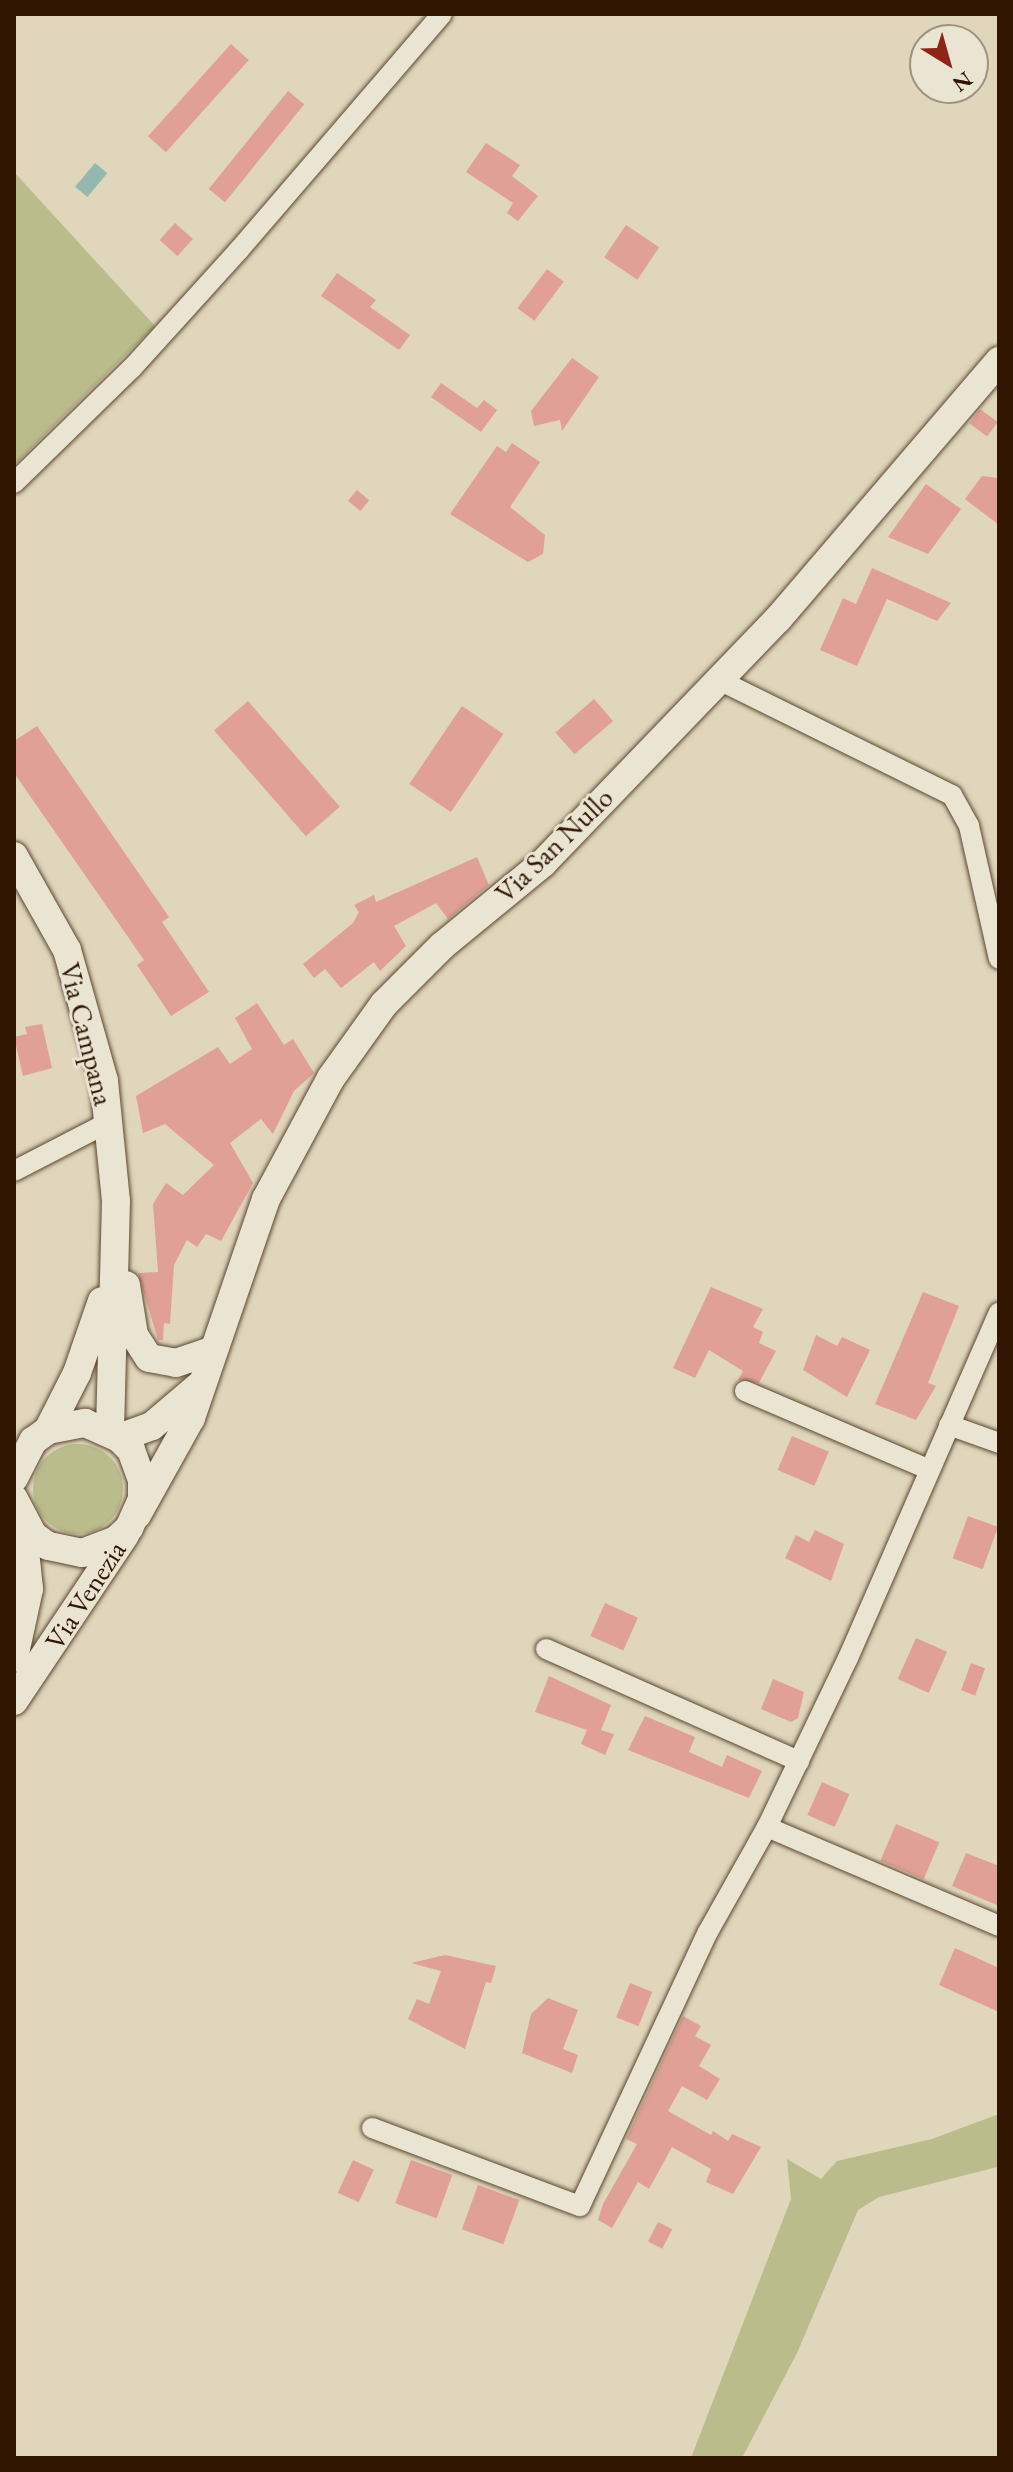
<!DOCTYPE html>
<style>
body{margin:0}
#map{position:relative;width:1013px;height:2472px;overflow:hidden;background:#dfd6bb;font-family:"EB Garamond",serif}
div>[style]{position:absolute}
.green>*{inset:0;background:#babc8b}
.round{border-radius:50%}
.water>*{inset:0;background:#93b9ae;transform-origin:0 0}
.building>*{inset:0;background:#e1a095;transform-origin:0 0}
.roads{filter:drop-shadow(0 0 2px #5c462f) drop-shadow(0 0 2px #5c462f)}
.street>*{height:20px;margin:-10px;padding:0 10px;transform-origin:10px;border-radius:10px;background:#eae4d3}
.secondary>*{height:28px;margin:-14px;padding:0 14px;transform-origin:14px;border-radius:14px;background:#eae4d3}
span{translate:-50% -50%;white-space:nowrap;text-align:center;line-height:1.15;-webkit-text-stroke:6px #eae4d3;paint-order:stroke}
.street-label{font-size:28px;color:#301600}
.frame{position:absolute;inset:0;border:16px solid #301600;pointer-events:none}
.north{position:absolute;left:909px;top:24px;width:80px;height:80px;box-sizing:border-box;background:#eae4d3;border:2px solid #a0927f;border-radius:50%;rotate:143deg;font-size:22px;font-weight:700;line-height:32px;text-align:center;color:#301600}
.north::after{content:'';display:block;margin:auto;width:28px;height:36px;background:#8f2418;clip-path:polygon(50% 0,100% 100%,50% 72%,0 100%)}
</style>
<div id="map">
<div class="green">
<div style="clip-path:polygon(14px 172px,155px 326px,14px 465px)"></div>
<div class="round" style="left:33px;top:1444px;width:90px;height:90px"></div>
<div style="clip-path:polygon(999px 2114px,997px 2167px,879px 2197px,858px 2210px,797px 2353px,742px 2458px,691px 2458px,791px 2199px,787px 2159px,821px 2179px,837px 2161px,932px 2139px)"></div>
</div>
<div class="water">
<div style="left:95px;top:163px;width:16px;height:31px;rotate:40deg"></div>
</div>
<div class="building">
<div style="left:231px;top:44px;width:24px;height:124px;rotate:42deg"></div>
<div style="left:288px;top:91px;width:21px;height:126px;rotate:39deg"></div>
<div style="clip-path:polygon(486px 143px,520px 165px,512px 176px,538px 196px,518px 221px,507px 213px,513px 203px,466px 172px)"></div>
<div style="left:175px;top:223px;width:24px;height:23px;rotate:42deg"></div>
<div style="left:626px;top:225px;width:40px;height:39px;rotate:34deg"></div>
<div style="left:547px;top:269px;width:21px;height:49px;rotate:37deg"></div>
<div style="clip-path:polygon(337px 273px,376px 300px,370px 307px,410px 335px,399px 350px,321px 296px)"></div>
<div style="clip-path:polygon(572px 358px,599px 377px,562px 431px,560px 420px,534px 426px,531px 411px)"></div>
<div style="clip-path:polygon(441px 383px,477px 408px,484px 400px,497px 410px,481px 432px,431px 397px)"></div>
<div style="left:980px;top:409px;width:22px;height:18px;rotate:36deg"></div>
<div style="clip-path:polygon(512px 443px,540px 462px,510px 507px,545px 535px,543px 554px,528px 562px,450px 514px,497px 446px,506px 452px)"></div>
<div style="clip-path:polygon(982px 476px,999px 478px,999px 525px,965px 499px)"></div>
<div style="clip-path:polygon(926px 484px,961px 509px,928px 554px,888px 537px)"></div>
<div style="left:357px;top:490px;width:16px;height:14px;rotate:40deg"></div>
<div style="clip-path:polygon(872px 568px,951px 603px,937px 621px,887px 599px,857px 666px,820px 650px,843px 598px,856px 604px)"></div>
<div style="left:594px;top:699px;width:29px;height:51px;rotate:49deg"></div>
<div style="left:248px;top:701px;width:140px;height:45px;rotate:49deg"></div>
<div style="left:462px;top:706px;width:50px;height:94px;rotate:34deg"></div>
<div style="clip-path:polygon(37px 726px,169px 917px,162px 922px,209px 992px,171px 1016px,137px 965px,144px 960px,14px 773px,14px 741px)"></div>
<div style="clip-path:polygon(477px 857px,489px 885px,448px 919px,436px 903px,394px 926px,406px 946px,380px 971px,374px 962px,341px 988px,325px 969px,314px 978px,303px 964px,353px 923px,359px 912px,354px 905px,374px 895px,376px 902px)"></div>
<div style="clip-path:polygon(257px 1003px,284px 1045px,293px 1039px,314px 1073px,294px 1091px,273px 1134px,261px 1119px,230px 1143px,253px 1183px,221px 1241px,206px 1234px,197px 1247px,187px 1240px,174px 1265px,170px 1324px,164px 1323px,163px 1340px,158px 1340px,138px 1273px,158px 1272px,153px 1204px,166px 1183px,183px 1195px,214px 1165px,165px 1124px,143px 1133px,136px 1096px,218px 1047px,230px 1064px,252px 1049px,235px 1018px)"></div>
<div style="clip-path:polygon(42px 1024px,52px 1068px,23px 1076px,14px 1037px,27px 1034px,25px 1027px)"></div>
<div style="clip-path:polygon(711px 1287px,763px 1309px,753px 1327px,763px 1332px,759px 1343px,776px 1351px,759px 1383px,738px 1380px,743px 1371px,709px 1350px,695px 1378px,673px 1368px)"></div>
<div style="clip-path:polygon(923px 1292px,959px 1306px,928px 1383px,936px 1386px,916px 1420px,875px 1404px)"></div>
<div style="clip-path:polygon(816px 1335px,837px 1346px,842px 1337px,870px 1350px,847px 1397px,803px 1370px)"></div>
<div style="left:792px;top:1436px;width:40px;height:37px;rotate:23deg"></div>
<div style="left:968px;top:1516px;width:32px;height:45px;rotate:20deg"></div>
<div style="clip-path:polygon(815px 1530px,844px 1544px,831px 1581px,785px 1558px,796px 1535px,809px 1542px)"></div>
<div style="left:605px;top:1603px;width:36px;height:36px;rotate:24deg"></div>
<div style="left:916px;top:1638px;width:34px;height:45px;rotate:24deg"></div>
<div style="left:971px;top:1663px;width:15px;height:29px;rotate:20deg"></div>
<div style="clip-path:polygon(549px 1676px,611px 1705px,601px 1730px,614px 1734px,605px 1755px,581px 1744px,587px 1730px,535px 1712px)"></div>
<div style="clip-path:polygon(773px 1679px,804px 1692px,798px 1718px,791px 1722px,761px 1709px)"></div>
<div style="clip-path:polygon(645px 1716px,695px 1737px,689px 1752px,722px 1767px,727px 1755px,762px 1771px,749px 1798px,628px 1750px)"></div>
<div style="left:822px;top:1782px;width:30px;height:36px;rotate:24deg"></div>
<div style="left:896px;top:1824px;width:47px;height:40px;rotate:23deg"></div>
<div style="clip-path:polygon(966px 1853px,999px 1866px,999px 1906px,952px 1886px)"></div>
<div style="clip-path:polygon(955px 1948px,999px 1968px,999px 2012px,939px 1985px)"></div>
<div style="clip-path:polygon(445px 1955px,496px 1966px,491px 1983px,486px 1982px,465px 2049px,408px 2019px,417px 1999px,429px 2004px,441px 1971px,411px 1963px)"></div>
<div style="left:630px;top:1983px;width:24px;height:37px;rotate:22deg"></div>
<div style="clip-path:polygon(548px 1998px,578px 2010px,563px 2049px,578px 2055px,572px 2073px,522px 2053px,531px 2014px)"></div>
<div style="clip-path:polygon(683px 2016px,701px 2026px,695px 2036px,711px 2045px,699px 2066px,720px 2079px,707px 2100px,682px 2086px,668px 2111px,711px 2135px,713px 2131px,728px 2141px,732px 2134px,761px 2147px,733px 2194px,706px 2182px,711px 2169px,672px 2147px,649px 2189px,638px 2182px,612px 2228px,598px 2220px,603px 2204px,637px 2144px,626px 2139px)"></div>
<div style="left:353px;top:2160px;width:23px;height:36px;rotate:25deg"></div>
<div style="left:411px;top:2160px;width:44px;height:46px;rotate:20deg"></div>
<div style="left:478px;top:2185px;width:44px;height:47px;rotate:20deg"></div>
<div style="left:658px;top:2222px;width:16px;height:22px;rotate:27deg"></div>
</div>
<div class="roads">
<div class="street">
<div style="left:14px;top:483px;width:165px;rotate:-44.3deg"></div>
<div style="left:132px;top:368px;width:159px;rotate:-47.8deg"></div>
<div style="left:239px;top:250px;width:311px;rotate:-49.3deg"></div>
<div style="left:719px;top:680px;width:260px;rotate:26.3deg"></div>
<div style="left:952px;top:795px;width:35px;rotate:61deg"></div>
<div style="left:969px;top:826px;width:136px;rotate:77.3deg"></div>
<div style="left:14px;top:1171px;width:107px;rotate:-27.3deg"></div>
<div style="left:745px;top:1391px;width:199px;rotate:23.1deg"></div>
<div style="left:949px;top:1425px;width:53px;rotate:19.8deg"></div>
<div style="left:546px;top:1649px;width:277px;rotate:23.9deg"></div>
<div style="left:767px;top:1827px;width:252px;rotate:23.1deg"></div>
<div style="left:372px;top:2128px;width:222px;rotate:20.6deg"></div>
<div style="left:580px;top:2206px;width:302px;rotate:-65deg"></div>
<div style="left:708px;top:1932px;width:120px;rotate:-60.7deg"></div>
<div style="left:767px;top:1827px;width:187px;rotate:-64.4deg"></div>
<div style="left:848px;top:1658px;width:377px;rotate:-66.4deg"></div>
</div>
<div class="secondary">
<div style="left:14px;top:856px;width:108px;rotate:60.6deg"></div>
<div style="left:67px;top:950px;width:136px;rotate:74.2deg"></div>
<div style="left:104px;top:1081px;width:121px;rotate:84.3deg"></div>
<div style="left:116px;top:1201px;width:231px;rotate:91.5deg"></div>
<div style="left:126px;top:1285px;width:51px;rotate:80.9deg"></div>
<div style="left:134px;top:1335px;width:27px;rotate:57deg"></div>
<div style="left:149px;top:1358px;width:27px;rotate:10deg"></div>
<div style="left:176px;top:1363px;width:37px;rotate:-19deg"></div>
<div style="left:48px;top:1430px;width:64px;rotate:-63deg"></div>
<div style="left:77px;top:1373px;width:76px;rotate:-70.9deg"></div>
<div style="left:119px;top:1438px;width:35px;rotate:-20deg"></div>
<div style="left:152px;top:1426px;width:63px;rotate:-40.5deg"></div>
<div style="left:14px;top:1478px;width:42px;rotate:-62.8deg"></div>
<div style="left:33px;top:1441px;width:19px;rotate:-36deg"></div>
<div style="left:48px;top:1430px;width:38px;rotate:-11deg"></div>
<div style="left:85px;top:1423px;width:37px;rotate:24deg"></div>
<div style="left:119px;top:1438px;width:17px;rotate:45deg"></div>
<div style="left:131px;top:1450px;width:33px;rotate:70deg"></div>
<div style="left:142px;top:1481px;width:18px;rotate:90deg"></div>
<div style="left:142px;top:1499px;width:32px;rotate:114deg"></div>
<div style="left:129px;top:1528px;width:18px;rotate:137deg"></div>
<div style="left:116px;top:1540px;width:36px;rotate:159deg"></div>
<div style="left:82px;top:1553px;width:35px;rotate:-168deg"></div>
<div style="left:48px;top:1546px;width:19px;rotate:-144deg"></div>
<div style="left:33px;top:1535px;width:41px;rotate:-117.8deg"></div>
<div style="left:137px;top:1515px;width:111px;rotate:-60.9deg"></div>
<div style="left:191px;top:1418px;width:231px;rotate:-71.1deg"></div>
<div style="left:266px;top:1199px;width:137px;rotate:-61.8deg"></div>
<div style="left:331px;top:1078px;width:91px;rotate:-54.4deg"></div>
<div style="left:384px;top:1004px;width:82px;rotate:-45deg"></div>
<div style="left:442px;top:946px;width:131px;rotate:-39.4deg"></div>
<div style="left:543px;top:863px;width:339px;rotate:-46.1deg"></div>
<div style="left:778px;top:619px;width:340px;rotate:-49.4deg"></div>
<div style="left:14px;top:1658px;width:71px;rotate:-77.7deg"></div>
<div style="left:29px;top:1589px;width:68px;rotate:-95.9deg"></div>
<div style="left:14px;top:1701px;width:200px;rotate:-56.2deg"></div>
</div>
</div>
<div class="street-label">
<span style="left:554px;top:845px;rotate:-44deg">Via San Nullo</span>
<span style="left:87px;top:1034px;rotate:76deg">Via Campana</span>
<span style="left:85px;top:1595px;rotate:-57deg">Via Venezia</span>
</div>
<div class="frame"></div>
<div class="north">N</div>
</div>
